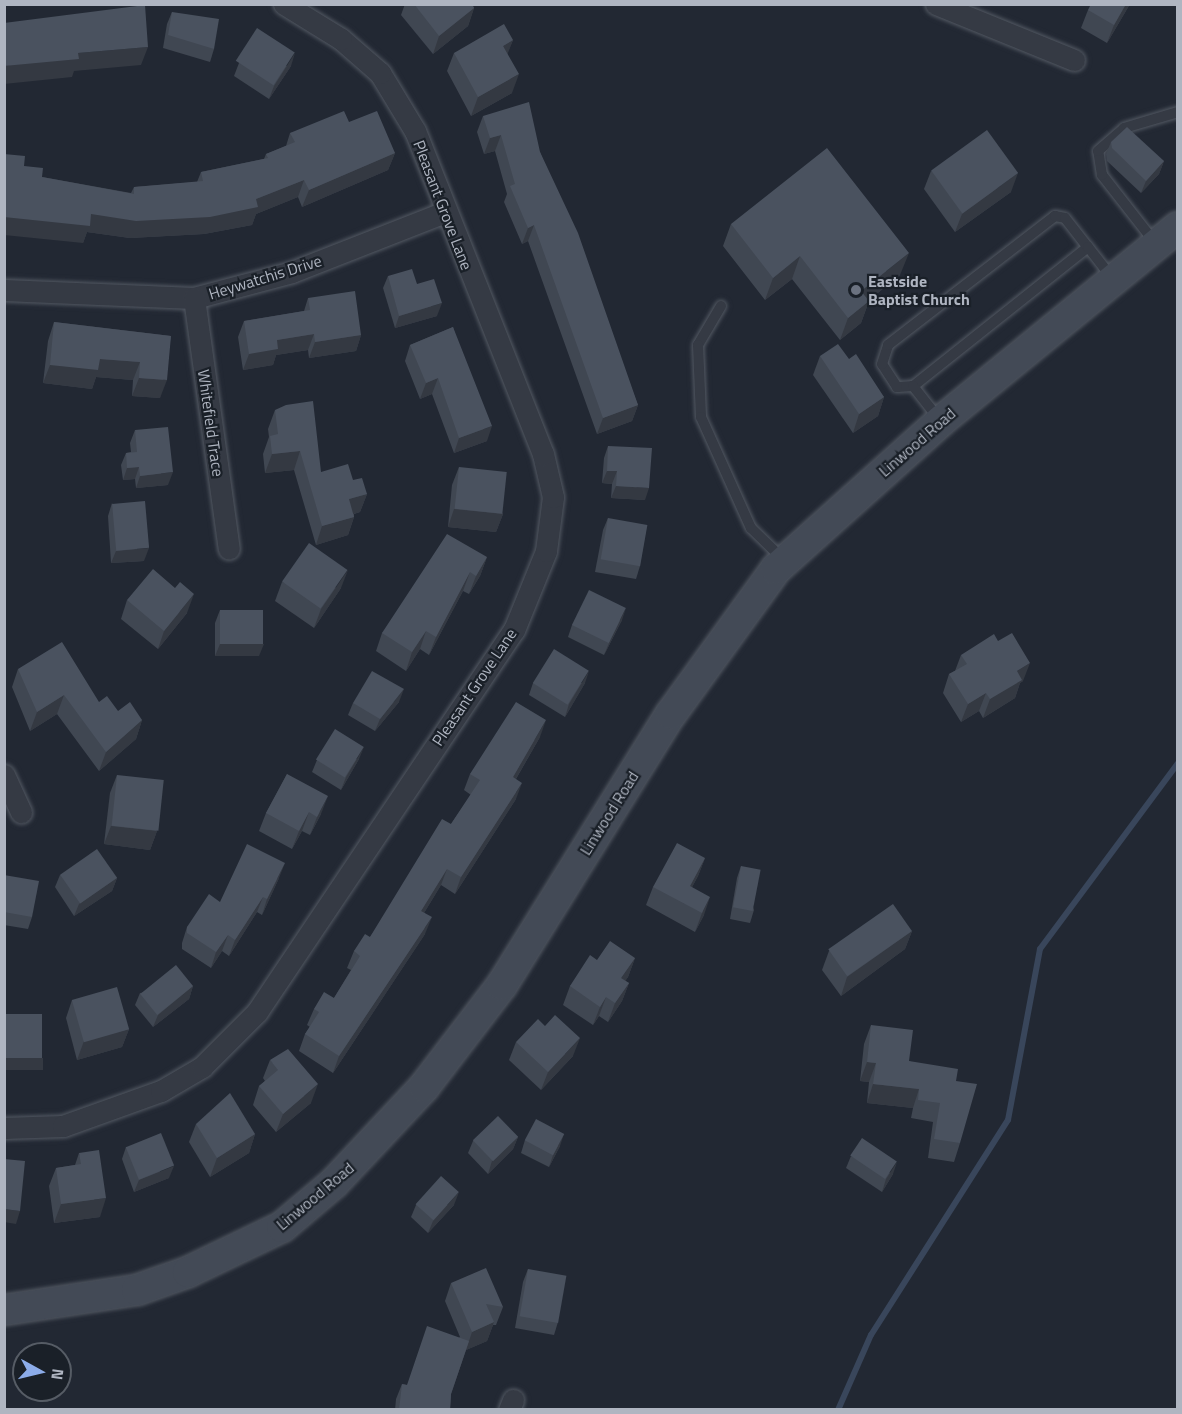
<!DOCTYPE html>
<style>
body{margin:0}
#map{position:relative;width:1182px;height:1414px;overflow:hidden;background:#222833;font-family:"Titillium Web",sans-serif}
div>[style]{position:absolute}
.stream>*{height:6px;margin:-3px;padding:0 3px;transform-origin:3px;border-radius:3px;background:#39465b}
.roads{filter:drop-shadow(0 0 2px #525862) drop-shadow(0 0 2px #525862)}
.lane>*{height:10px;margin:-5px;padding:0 5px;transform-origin:5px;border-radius:5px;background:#353a44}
.street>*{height:21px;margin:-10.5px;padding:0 10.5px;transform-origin:10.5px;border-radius:10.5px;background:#353a44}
.secondary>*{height:30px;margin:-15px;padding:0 15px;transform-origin:15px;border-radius:15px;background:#434a56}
.wall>*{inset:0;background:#404752}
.shaded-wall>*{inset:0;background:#343942;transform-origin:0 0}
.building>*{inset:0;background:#4a525f;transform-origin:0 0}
.dots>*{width:16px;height:16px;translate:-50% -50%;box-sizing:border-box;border:3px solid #1a2028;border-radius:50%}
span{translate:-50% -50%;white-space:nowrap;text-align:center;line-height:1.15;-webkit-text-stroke:4.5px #1a2028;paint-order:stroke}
.street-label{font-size:16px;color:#afb5c1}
.poi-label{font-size:16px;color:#afb5c1;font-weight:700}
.left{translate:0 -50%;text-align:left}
.frame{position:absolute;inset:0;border:6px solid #afb5c1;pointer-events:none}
.north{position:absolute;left:12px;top:1342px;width:60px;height:60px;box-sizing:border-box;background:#1a2028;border:2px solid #565c65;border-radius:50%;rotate:98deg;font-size:16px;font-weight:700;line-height:24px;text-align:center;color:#afb5c1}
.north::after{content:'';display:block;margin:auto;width:21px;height:27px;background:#8cace9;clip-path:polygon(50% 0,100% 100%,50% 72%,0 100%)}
</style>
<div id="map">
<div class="stream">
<div style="left:838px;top:1410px;width:82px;rotate:-66.3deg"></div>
<div style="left:871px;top:1335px;width:255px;rotate:-57.5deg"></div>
<div style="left:1008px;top:1120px;width:174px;rotate:-79.4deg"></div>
<div style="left:1040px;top:949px;width:232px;rotate:-53.4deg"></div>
</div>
<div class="roads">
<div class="lane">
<div style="left:1156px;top:244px;width:88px;rotate:-128deg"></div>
<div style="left:1102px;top:175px;width:24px;rotate:-99deg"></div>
<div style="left:1098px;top:151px;width:35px;rotate:-41deg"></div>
<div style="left:1124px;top:128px;width:56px;rotate:-16.5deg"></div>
<div style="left:1088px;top:247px;width:223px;rotate:141.5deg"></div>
<div style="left:913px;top:386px;width:16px;rotate:176deg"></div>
<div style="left:897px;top:387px;width:27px;rotate:-123deg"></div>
<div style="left:882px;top:364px;width:20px;rotate:-72deg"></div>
<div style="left:888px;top:345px;width:211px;rotate:-37.7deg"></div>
<div style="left:1055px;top:216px;width:10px;rotate:11deg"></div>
<div style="left:1065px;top:218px;width:37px;rotate:52deg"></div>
<div style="left:1088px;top:247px;width:41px;rotate:52deg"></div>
<div style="left:721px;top:306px;width:45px;rotate:120.5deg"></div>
<div style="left:698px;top:345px;width:72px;rotate:87.6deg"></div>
<div style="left:701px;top:417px;width:122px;rotate:65.8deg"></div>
<div style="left:751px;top:528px;width:45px;rotate:44.1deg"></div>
<div style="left:913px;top:386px;width:42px;rotate:51.8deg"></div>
</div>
<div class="street">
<div style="left:936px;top:4px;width:149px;rotate:22.1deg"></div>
<div style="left:4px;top:290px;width:190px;rotate:2.4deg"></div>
<div style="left:194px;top:298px;width:101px;rotate:-14.9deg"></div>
<div style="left:292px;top:272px;width:164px;rotate:-21.4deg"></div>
<div style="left:194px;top:298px;width:253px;rotate:82.1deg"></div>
<div style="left:4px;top:775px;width:41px;rotate:65.3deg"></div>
<div style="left:4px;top:1128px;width:59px;rotate:-1.9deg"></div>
<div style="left:63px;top:1126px;width:104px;rotate:-19.7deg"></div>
<div style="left:161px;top:1091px;width:48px;rotate:-30.3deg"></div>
<div style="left:202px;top:1067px;width:78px;rotate:-45deg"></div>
<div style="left:257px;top:1012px;width:460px;rotate:-56.1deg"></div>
<div style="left:514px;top:630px;width:85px;rotate:-67.9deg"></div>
<div style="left:546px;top:551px;width:54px;rotate:-82.6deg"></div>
<div style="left:553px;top:497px;width:44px;rotate:-103.1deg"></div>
<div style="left:543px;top:454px;width:347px;rotate:-111.6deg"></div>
<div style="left:415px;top:131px;width:68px;rotate:-121.1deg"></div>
<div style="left:380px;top:73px;width:52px;rotate:-138.9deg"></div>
<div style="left:341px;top:39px;width:67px;rotate:-148.4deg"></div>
<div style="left:509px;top:1410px;width:11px;rotate:-68deg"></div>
</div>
<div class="secondary">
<div style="left:4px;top:1310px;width:134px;rotate:-8.6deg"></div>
<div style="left:137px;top:1290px;width:54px;rotate:-19.4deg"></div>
<div style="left:188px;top:1272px;width:104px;rotate:-25.6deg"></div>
<div style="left:282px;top:1227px;width:68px;rotate:-40.2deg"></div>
<div style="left:334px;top:1183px;width:132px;rotate:-46.8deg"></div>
<div style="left:424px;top:1087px;width:128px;rotate:-52.6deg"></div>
<div style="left:502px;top:985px;width:319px;rotate:-58.1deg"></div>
<div style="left:671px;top:714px;width:179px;rotate:-54.1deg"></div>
<div style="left:776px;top:569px;width:222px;rotate:-41.9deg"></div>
<div style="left:941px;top:421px;width:306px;rotate:-39.3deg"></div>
</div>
</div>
<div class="wall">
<div style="clip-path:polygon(405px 4px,472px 4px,474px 8px,468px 26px,433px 54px,401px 15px)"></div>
<div style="clip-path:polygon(1130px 4px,1107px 43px,1081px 28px,1088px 10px)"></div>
<div style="clip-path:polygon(172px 12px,214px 49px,210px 62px,163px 48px,167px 24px)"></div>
<div style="clip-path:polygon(513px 40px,507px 54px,512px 93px,471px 116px,447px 71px,454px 53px)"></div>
<div style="clip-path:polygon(239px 63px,291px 66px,269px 99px,234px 76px)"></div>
<div style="clip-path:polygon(483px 116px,540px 152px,638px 405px,632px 421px,597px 434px,528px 241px,522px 244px,504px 202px,507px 194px,495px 151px,484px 154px,477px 132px)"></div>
<div style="clip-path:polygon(349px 122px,395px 153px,388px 170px,302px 207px,298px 197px,256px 214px,252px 225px,204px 234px,130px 238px,87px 232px,83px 243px,24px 166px,42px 177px,131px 193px,134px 187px,197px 182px,201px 172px,264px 159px,266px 154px,286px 146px,290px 133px)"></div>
<div style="clip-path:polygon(1111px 142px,1164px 161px,1159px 174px,1141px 193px,1107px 161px,1106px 154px)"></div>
<div style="clip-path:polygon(931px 171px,1011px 192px,955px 232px,924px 189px)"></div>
<div style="clip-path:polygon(731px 224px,900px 275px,869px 300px,869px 301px,861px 323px,840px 340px,792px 279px,765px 300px,723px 246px)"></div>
<div style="clip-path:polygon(388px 276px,417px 284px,437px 316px,395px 328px,383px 288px)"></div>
<div style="clip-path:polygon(308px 298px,361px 335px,356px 351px,309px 358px,308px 350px,276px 355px,273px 365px,243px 370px,238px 337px,244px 321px,304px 311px)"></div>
<div style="clip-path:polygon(54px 322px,171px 336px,160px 398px,132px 396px,133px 380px,96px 377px,92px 389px,43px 383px,48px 341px)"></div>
<div style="clip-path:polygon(453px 327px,487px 441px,454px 453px,432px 394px,420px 399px,405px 361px,410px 345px)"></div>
<div style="clip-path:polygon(820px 356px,849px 359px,884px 397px,878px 416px,853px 433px,813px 375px)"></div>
<div style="clip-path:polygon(275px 410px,321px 472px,353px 480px,367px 494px,360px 512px,354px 514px,354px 517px,348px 535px,316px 545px,294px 470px,265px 473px,263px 454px,269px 437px,268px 429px)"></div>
<div style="clip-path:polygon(135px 430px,168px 485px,136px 488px,135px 479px,123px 480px,121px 465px,126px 453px,131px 452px,130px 443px)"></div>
<div style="clip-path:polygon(608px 446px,645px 500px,611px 498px,612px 484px,602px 483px,604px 458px)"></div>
<div style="clip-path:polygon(459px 467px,503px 514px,496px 532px,448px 527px,452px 485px)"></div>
<div style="clip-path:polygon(112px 503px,144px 561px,111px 563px,108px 516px)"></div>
<div style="clip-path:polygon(608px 518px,640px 566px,636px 579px,595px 572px,603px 530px)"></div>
<div style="clip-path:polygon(487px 557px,480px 576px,469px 594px,463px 591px,429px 655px,420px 649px,406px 671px,376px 651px,382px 633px)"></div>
<div style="clip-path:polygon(282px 582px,341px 588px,314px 628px,275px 601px)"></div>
<div style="clip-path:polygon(127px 600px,187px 613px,158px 649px,121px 619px)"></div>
<div style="clip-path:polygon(220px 610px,259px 656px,215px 656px,215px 623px)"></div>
<div style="clip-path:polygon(622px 620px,604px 655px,568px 637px,572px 625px)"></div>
<div style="clip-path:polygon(961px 655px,1023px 681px,1020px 683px,1015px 698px,983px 718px,979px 711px,961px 722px,943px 693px,949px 674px,955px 671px)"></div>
<div style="clip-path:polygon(18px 669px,118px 711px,142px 720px,136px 739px,99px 771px,57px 714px,30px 731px,12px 687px)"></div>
<div style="clip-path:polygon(533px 683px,585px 683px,565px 717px,529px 695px)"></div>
<div style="clip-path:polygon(399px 702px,375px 731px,348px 715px,353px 703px)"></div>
<div style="clip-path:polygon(540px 737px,516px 779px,516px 799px,455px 894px,441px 885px,424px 913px,425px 934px,333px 1073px,299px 1051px,305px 1034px,310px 1027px,307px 1025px,314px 1009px,334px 998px,351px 970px,347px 968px,354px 951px,370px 937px,451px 824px,471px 795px,464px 790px,470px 774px)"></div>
<div style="clip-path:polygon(359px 759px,341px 790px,312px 772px,317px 760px)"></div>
<div style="clip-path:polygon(287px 774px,321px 814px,310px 835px,302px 831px,292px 849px,259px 831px,266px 813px)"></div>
<div style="clip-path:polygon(117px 775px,157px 831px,150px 850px,104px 844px,110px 793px)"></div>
<div style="clip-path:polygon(705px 858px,698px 876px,692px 887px,704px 915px,695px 932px,646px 905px,653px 887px)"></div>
<div style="clip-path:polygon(741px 866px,754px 910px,750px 923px,730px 919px,737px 878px)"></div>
<div style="clip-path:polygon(4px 875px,32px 917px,28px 929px,4px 925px)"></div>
<div style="clip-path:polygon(60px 875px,117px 878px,112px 891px,74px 916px,55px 887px)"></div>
<div style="clip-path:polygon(279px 878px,262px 915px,257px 912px,229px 956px,222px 951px,211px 968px,182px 949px,182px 943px,187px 927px,220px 902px)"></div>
<div style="clip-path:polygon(912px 931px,905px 949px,841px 996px,822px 970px,829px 951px)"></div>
<div style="clip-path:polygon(635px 958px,628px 977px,625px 981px,629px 983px,622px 1001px,608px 1022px,599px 1016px,593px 1025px,563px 1005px,570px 986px,597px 960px)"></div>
<div style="clip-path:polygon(193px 986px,189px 999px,153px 1027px,135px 1005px,140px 993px)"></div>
<div style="clip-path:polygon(72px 1000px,129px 1029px,122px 1047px,77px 1060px,66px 1018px)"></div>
<div style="clip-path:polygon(871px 1025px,909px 1061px,956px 1081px,960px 1143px,954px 1162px,928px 1158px,933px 1122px,911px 1118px,913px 1108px,867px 1103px,869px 1082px,860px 1081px,864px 1044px)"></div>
<div style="clip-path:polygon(516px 1042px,573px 1056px,541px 1090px,509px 1060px)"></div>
<div style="clip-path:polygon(270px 1060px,311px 1103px,276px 1132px,253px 1105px,259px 1086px,265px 1081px,263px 1078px)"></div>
<div style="clip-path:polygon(196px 1124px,255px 1134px,249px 1153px,210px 1177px,189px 1142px)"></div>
<div style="clip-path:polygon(518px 1137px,513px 1149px,488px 1174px,468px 1153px,473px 1141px)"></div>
<div style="clip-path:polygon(525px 1140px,560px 1146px,549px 1167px,521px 1153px)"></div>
<div style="clip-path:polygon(126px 1147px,169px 1178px,134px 1192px,122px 1159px)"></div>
<div style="clip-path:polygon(79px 1153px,100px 1217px,54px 1223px,49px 1186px,56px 1168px,75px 1165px)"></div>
<div style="clip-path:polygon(851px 1156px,893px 1174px,882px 1192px,846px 1168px)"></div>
<div style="clip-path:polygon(416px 1205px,454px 1205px,428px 1233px,411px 1217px)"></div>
<div style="clip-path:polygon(528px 1269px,558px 1322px,554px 1335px,515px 1328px,523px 1282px)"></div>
<div style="clip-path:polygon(451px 1283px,503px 1307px,496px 1325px,493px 1325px,487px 1341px,466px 1350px,451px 1394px,450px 1410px,395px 1410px,396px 1399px,402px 1384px,407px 1385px,460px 1337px,445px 1301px)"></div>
</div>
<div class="shaded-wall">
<div style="clip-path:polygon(1126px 4px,1130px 4px,1107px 43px,1114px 25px)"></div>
<div style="clip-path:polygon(474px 8px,468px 26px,433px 54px,439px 36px)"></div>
<div style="clip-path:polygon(513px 40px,506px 58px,503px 46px)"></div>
<div style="clip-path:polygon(148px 47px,141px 65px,74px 71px,72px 77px,4px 84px,4px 66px,78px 53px)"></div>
<div style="clip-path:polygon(295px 53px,291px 66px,269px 99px,274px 86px)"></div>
<div style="clip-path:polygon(519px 74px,512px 93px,471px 116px,478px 97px)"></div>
<div style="clip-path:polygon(501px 135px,495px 151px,484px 154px,490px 138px)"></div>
<div style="clip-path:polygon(395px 153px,388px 170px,302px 207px,309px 190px)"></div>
<div style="clip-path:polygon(1164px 161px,1159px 174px,1141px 193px,1146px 181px)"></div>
<div style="clip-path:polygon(1018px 173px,1011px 192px,955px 232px,962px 214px)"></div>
<div style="clip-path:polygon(304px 180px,298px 197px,256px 214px,252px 225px,204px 234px,130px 238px,87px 232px,83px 243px,4px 235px,4px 217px,91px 214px,256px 199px)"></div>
<div style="clip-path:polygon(534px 225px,528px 241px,522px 244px,528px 228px)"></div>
<div style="clip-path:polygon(909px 253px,900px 275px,853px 313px,861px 291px)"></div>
<div style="clip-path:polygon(800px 256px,792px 279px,765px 300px,773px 278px)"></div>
<div style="clip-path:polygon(869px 301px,861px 323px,840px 340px,848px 318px)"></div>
<div style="clip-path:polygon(442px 303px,437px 316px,395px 328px,399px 316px)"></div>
<div style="clip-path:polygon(314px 334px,308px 350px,276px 355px,273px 365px,243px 370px,249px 354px,277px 340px)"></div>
<div style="clip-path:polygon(361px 335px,356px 351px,309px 358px,315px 342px)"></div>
<div style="clip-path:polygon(100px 359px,140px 362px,133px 380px,96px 377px,92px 389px,43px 383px,50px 365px)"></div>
<div style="clip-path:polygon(139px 378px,167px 380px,160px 398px,132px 396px)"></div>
<div style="clip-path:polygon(438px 378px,432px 394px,420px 399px,426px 383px)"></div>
<div style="clip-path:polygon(884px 397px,878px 416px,853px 433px,859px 414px)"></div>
<div style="clip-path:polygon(638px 405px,632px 421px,597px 434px,603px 418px)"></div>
<div style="clip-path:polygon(492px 426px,487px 441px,454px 453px,459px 438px)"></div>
<div style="clip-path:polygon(300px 451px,294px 470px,265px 473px,272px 454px)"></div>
<div style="clip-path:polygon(139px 467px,135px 479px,123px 480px,127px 468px)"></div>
<div style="clip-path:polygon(607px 471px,617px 471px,612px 484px,602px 483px)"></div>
<div style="clip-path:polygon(173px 472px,168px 485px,136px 488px,140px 476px)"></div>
<div style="clip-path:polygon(616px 486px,649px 488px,645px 500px,611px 498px)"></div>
<div style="clip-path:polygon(367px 494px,360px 512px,343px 517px,349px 499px)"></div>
<div style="clip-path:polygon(454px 509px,503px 514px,496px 532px,448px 527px)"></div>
<div style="clip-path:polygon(354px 517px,348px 535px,316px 545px,322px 526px)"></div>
<div style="clip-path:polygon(149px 548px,144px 561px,111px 563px,116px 551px)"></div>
<div style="clip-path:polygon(487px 557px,480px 576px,469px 594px,476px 576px)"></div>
<div style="clip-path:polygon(348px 570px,341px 588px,314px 628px,321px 609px)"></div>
<div style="clip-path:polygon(470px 572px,463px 591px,429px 655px,436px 637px)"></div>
<div style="clip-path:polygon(194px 594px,187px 613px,158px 649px,164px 631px)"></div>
<div style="clip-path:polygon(626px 608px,622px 620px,604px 655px,609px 643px)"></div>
<div style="clip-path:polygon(426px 631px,420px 649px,406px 671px,412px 652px)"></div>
<div style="clip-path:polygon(220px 644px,264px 644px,259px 656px,215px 656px)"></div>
<div style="clip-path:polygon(1030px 663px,1023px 681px,1020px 683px,1015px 698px,983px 718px,990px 699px,1017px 671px)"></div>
<div style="clip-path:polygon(589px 671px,585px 683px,565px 717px,569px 704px)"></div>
<div style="clip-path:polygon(404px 689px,399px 702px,375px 731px,380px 719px)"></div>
<div style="clip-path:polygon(986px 693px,979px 711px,961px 722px,968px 704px)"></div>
<div style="clip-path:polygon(64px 695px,57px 714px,30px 731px,37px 712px)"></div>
<div style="clip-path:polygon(142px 720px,136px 739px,99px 771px,106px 752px)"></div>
<div style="clip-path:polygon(546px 720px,540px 737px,507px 794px,513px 777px)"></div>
<div style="clip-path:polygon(364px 747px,359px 759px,341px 790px,346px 777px)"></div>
<div style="clip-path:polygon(522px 783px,516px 799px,455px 894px,461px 877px)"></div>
<div style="clip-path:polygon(328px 796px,321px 814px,310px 835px,317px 817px)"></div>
<div style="clip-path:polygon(309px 812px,302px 831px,292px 849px,299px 831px)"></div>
<div style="clip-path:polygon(111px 826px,157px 831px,150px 850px,104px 844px)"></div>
<div style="clip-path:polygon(705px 858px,698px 876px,683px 904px,690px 886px)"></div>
<div style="clip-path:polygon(285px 863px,279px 878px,262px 915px,267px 899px)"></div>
<div style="clip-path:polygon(447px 869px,441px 885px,415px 928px,421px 911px)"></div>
<div style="clip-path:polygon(117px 878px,112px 891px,74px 916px,79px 904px)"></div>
<div style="clip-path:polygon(263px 897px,257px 912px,229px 956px,235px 940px)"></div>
<div style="clip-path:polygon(710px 897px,704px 915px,695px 932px,702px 913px)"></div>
<div style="clip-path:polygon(432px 917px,425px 934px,333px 1073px,339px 1056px)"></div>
<div style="clip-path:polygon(912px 931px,905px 949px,841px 996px,847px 977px)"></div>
<div style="clip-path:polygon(228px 935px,222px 951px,211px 968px,216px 952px)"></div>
<div style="clip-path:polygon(635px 958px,628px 977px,615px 996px,621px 978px)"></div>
<div style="clip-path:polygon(629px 983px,622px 1001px,608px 1022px,615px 1003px)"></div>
<div style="clip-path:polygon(193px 986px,189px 999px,153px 1027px,158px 1015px)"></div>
<div style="clip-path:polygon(606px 997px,599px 1016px,593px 1025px,600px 1007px)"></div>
<div style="clip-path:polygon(129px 1029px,122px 1047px,77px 1060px,84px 1041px)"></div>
<div style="clip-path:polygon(580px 1038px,573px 1056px,541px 1090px,548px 1072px)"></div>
<div style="left:4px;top:1058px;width:39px;height:12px"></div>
<div style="clip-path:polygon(867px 1062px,876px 1063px,869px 1082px,860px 1081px)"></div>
<div style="clip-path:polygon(318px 1084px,311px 1103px,276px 1132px,283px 1114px)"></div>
<div style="clip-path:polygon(873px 1084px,919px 1089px,913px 1108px,867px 1103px)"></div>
<div style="clip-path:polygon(255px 1134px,249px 1153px,210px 1177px,217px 1158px)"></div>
<div style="clip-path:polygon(564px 1134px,560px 1146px,549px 1167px,553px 1155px)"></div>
<div style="clip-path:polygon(518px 1137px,513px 1149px,488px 1174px,492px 1161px)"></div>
<div style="clip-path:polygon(897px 1162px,893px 1174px,882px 1192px,886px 1179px)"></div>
<div style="clip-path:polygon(174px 1166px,169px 1178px,134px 1192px,139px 1180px)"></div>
<div style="clip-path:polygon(459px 1192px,454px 1205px,428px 1233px,433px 1221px)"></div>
<div style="clip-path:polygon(106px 1198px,100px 1217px,54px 1223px,61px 1204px)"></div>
<div style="clip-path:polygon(4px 1209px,20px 1211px,16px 1224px,4px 1222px)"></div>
<div style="clip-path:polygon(494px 1322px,487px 1341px,466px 1350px,472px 1332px)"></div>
</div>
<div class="building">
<div style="clip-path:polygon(414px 4px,472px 4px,474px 8px,439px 36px)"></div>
<div style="clip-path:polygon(1091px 4px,1126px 4px,1114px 25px,1088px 10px)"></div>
<div style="clip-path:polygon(145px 5px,148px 47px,78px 53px,79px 59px,4px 66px,4px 23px)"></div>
<div style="clip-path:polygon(172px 12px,219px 19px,214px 49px,168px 35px)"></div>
<div style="clip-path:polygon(504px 24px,513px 40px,503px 46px,519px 74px,478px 97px,454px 53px)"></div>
<div style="left:257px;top:28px;width:45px;height:39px;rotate:33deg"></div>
<div style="clip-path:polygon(529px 102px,540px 152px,578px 233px,638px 405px,603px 418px,534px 225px,528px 228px,510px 186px,515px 184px,501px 135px,490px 138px,483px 116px)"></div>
<div style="clip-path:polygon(344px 111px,349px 122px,377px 111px,395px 153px,309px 190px,304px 180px,256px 199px,258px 207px,210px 217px,136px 221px,91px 214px,90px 226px,4px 217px,4px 154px,25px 156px,24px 166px,43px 168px,42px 177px,134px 194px,134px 187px,203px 181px,201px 172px,268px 158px,266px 154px,295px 142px,290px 133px)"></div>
<div style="clip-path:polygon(1127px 127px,1164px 161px,1146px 181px,1112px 148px,1111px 142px)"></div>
<div style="left:987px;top:130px;width:53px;height:69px;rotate:54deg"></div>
<div style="clip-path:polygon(827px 148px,909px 253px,861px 291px,869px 301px,848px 318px,800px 256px,773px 278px,731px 224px)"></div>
<div style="clip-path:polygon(412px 269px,417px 284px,434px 279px,442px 303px,399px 316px,388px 276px)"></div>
<div style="clip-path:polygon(355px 291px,361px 335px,315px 342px,314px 334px,277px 340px,278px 349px,249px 354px,244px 321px,310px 310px,308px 298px)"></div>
<div style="clip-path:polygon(54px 322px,171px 336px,167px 380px,139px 378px,140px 362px,100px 359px,98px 370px,50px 365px)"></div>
<div style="clip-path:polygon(453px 327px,492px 426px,459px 438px,438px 378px,426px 383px,410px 345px)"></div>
<div style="clip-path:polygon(838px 344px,849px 359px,856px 354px,884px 397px,859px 414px,820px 356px)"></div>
<div style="clip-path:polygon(313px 401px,321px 472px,348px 464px,353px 480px,362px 478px,367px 494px,349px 499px,354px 517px,322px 526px,300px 451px,272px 454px,270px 436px,278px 434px,275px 410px,286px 405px)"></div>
<div style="clip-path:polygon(168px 427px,173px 472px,140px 476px,139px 467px,127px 468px,126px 453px,137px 452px,135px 430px)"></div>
<div style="clip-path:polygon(608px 446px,652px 448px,649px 488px,616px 486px,617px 471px,607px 471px)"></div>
<div style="left:459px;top:467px;width:48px;height:42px;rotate:6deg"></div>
<div style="left:145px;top:501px;width:47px;height:33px;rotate:85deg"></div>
<div style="left:608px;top:518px;width:40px;height:42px;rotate:10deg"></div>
<div style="clip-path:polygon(447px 534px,487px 557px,476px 576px,470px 572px,436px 637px,426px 631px,412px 652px,382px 633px)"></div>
<div style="left:309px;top:543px;width:47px;height:47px;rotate:35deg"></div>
<div style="clip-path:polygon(153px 569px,175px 588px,180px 582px,194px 594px,164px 631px,127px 600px)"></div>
<div style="left:589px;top:590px;width:41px;height:39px;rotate:26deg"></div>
<div style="left:220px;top:610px;width:43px;height:34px"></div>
<div style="clip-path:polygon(1012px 633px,1030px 663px,1017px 671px,1022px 680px,990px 699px,986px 693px,968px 704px,949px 674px,967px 664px,961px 655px,994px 634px,998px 641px)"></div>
<div style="clip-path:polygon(62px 642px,99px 702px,107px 696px,118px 711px,130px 702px,142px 720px,106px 752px,64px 695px,37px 712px,18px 669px)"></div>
<div style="left:554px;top:649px;width:41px;height:40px;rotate:32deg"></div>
<div style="clip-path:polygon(372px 671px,404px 689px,380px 719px,353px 703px)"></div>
<div style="clip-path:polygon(516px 702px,546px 720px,513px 777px,522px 783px,461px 877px,447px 869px,421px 911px,432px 917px,339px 1056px,305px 1034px,319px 1012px,314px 1009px,324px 992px,334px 998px,360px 956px,354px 951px,365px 934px,370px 937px,442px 819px,451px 824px,480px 780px,470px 774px)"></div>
<div style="left:335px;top:729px;width:34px;height:36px;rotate:32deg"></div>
<div style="clip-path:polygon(287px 774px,328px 796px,317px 817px,309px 812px,299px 831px,266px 813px)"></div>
<div style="left:117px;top:775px;width:47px;height:51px;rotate:6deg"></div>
<div style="clip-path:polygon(677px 843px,705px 858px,690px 886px,710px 897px,702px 913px,653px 887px)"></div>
<div style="clip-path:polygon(247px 844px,285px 863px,267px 899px,263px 897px,235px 940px,228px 935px,216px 952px,187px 933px,187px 927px,209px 894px,220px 902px)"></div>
<div style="left:97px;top:849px;width:35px;height:45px;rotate:55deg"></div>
<div style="left:741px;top:866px;width:20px;height:42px;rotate:11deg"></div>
<div style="clip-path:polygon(4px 875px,39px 881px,32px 917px,4px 912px)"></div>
<div style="left:893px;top:904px;width:33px;height:79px;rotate:55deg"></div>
<div style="clip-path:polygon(610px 941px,635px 958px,621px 978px,629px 983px,615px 1003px,606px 997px,600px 1007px,570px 986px,590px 955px,597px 960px)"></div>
<div style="left:176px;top:965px;width:27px;height:46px;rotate:51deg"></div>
<div style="left:117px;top:987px;width:44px;height:47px;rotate:74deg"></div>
<div style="left:4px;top:1014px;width:38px;height:44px"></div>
<div style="clip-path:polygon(555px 1015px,580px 1038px,548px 1072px,516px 1042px,538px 1019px,545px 1026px)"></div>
<div style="clip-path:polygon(871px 1025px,913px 1030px,909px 1061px,958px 1069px,956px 1081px,977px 1084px,960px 1143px,934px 1139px,940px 1103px,918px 1100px,919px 1089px,873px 1084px,876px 1063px,867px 1062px)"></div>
<div style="clip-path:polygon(288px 1049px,318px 1084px,283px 1114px,259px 1086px,278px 1070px,270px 1060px)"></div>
<div style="clip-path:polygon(230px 1093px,255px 1134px,217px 1158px,196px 1124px)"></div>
<div style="left:498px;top:1116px;width:29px;height:35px;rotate:46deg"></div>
<div style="left:536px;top:1119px;width:32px;height:24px;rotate:28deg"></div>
<div style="left:161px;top:1133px;width:35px;height:38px;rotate:68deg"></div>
<div style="left:862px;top:1138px;width:42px;height:21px;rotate:34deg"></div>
<div style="clip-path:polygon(99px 1150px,106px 1198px,61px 1204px,56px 1168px,81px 1164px,79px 1153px)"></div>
<div style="clip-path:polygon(4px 1159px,25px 1161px,20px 1211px,4px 1209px)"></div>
<div style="left:441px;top:1176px;width:24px;height:38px;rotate:42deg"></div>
<div style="clip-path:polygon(486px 1268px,503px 1307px,486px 1304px,494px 1322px,472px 1332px,451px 1283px)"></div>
<div style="left:528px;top:1269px;width:39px;height:48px;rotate:10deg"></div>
<div style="clip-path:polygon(427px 1326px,469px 1341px,451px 1394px,450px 1410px,399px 1410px,402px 1384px,407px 1385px)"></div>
</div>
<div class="dots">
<div style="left:856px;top:290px;background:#6b7280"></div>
</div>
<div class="street-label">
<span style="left:443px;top:205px;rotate:69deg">Pleasant Grove Lane</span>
<span style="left:265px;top:277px;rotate:-17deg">Heywatchis Drive</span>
<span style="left:211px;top:423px;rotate:82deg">Whitefield Trace</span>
<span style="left:917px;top:442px;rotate:-41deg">Linwood Road</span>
<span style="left:474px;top:687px;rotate:-56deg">Pleasant Grove Lane</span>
<span style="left:609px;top:813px;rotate:-58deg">Linwood Road</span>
<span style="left:315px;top:1196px;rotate:-40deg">Linwood Road</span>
</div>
<div class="poi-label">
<span class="left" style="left:868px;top:290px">Eastside<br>Baptist Church</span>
</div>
<div class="frame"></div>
<div class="north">N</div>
</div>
